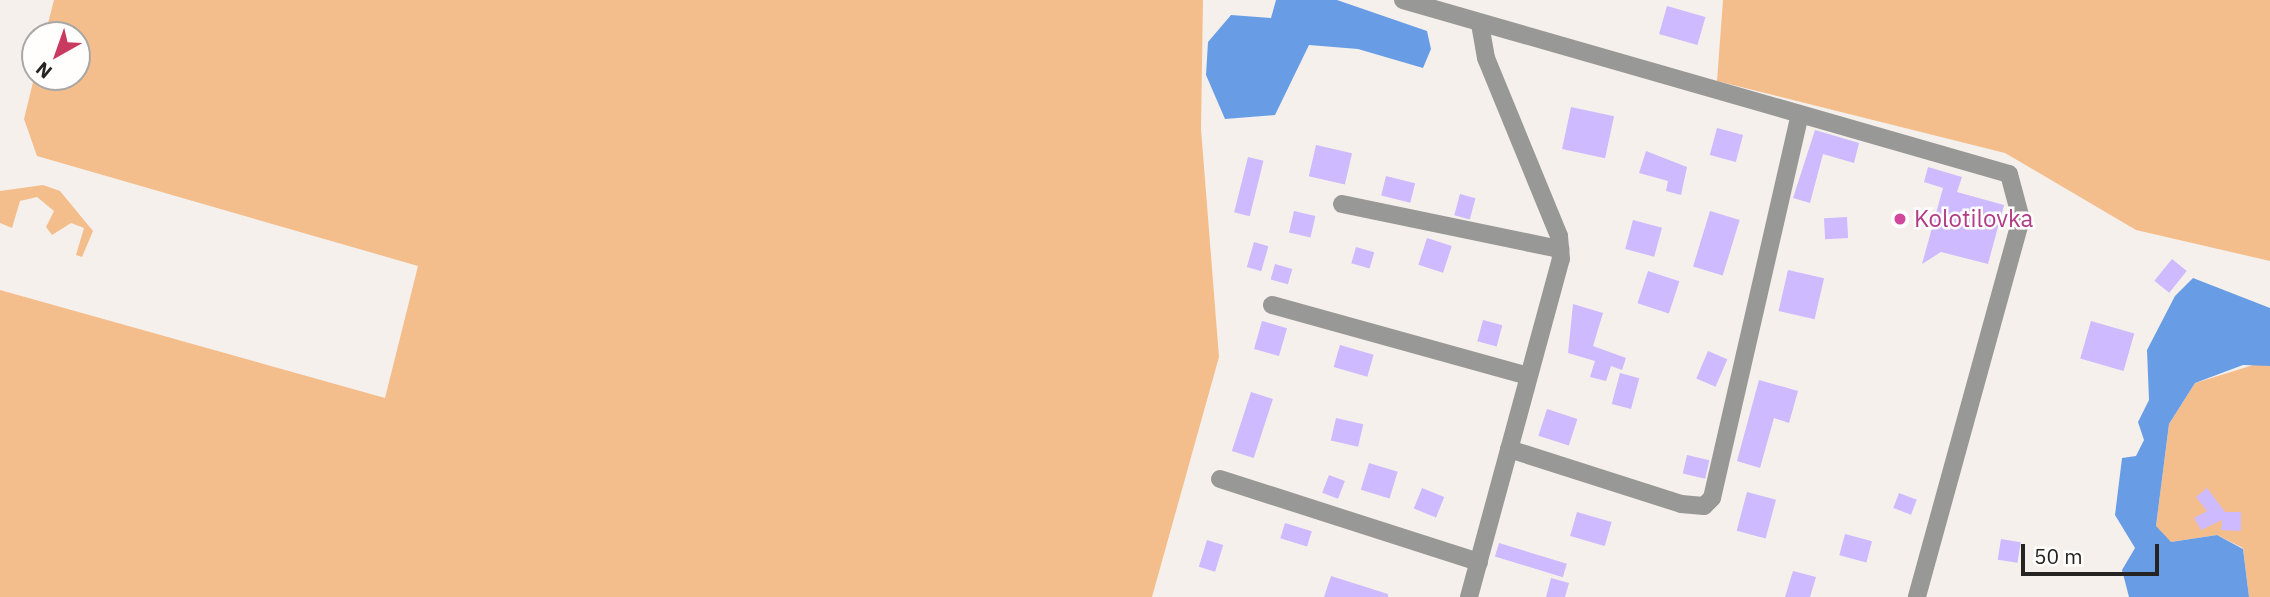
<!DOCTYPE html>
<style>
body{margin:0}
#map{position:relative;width:2270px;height:597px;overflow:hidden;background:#f5f0ec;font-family:"IBM Plex Sans",sans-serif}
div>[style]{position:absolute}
.green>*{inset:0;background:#f4be8c}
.water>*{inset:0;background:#689de6}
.building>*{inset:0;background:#cdbaff;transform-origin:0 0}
.minor>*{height:18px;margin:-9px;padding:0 9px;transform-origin:9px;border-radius:9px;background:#989997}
.dots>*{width:19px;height:19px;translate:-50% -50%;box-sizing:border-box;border:4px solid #fffefd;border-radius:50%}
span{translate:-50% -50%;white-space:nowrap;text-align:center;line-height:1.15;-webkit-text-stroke:5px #fffefd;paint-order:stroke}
.hotel-label{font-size:24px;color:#b23c85}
.left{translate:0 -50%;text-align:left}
.north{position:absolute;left:21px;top:21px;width:70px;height:70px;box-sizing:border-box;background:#fffefd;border:2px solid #a8a7a6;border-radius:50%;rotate:220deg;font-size:19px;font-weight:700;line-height:28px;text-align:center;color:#262423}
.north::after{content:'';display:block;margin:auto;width:24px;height:32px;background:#c93a60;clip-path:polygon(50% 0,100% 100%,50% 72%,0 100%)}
.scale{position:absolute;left:2021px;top:544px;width:138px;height:32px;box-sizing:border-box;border:4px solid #262423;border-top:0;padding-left:9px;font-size:21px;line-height:24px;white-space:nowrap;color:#262423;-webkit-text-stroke:5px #fffefd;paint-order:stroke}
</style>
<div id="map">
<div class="green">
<div style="clip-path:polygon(54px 0,1203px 0,1201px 129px,1219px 357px,1152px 597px,0 597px,0 290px,385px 398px,418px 266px,37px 156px,24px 119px,35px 74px,77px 77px,77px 35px,45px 35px)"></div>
<div style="clip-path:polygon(1723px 0,2270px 0,2270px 261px,2136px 230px,2005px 153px,1717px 81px)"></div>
<div style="clip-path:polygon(43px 185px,60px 191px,93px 231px,82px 257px,76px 255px,84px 228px,71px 223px,52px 235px,46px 227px,54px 211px,37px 197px,20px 201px,12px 228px,0 223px,0 191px)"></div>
<div style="clip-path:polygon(2260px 363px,2270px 366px,2270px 597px,2249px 597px,2243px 548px,2217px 535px,2171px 542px,2160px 537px,2156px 526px,2169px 424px,2195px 383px)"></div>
</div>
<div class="water">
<div style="clip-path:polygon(1276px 0,1337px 0,1427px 31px,1431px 49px,1423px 68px,1358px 49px,1309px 45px,1275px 115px,1225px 119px,1206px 75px,1208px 42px,1231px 15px,1271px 18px)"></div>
<div style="clip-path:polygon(2193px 278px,2270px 308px,2270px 366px,2243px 365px,2195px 383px,2169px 424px,2156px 526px,2171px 542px,2217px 535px,2243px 549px,2249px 597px,2129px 597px,2122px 570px,2135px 548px,2115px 515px,2122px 458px,2136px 456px,2144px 440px,2138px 422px,2149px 400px,2147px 350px,2175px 296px)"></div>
</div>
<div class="building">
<div style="left:1667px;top:6px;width:40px;height:29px;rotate:16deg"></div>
<div style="left:1571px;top:107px;width:44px;height:43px;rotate:12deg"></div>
<div style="left:1717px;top:128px;width:27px;height:28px;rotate:15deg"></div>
<div style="clip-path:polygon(1815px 130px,1859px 143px,1854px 163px,1823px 154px,1810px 203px,1793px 198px)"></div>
<div style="left:1316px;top:145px;width:37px;height:32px;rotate:13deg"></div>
<div style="clip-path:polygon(1646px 151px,1687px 167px,1681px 195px,1666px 191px,1668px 181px,1639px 173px)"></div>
<div style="left:1248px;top:157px;width:16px;height:57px;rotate:14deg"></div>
<div style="clip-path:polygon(1928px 167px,1962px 177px,1957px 192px,2004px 205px,1988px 264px,1941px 252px,1922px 264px,1943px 188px,1924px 182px)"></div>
<div style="left:1386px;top:176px;width:30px;height:20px;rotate:14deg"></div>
<div style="left:1460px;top:194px;width:16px;height:22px;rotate:15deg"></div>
<div style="left:1294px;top:211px;width:22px;height:22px;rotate:13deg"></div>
<div style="left:1710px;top:211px;width:31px;height:58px;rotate:17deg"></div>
<div style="left:1847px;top:217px;width:21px;height:23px;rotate:87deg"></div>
<div style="left:1633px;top:220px;width:30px;height:30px;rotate:15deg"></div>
<div style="left:1427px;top:238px;width:26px;height:28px;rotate:18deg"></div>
<div style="left:1254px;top:242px;width:15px;height:26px;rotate:16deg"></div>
<div style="left:1356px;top:247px;width:19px;height:17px;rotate:16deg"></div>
<div style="left:2172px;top:259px;width:19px;height:28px;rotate:39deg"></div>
<div style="left:1275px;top:264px;width:18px;height:16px;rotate:16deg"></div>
<div style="left:1788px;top:270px;width:37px;height:42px;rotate:13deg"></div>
<div style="left:1648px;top:271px;width:33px;height:34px;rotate:18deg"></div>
<div style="clip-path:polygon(1573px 304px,1603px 313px,1593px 346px,1626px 358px,1622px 370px,1611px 366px,1606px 381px,1590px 377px,1595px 361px,1568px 353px)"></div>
<div style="left:1483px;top:320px;width:20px;height:22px;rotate:15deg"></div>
<div style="left:1262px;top:321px;width:26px;height:29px;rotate:16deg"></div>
<div style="left:2091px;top:321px;width:45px;height:39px;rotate:16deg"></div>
<div style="left:1340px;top:345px;width:35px;height:23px;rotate:16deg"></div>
<div style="left:1708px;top:351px;width:21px;height:30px;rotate:23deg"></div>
<div style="left:1620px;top:373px;width:20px;height:32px;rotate:15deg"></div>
<div style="clip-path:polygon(1759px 380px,1798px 391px,1789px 423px,1774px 418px,1760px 468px,1737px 461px)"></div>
<div style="left:1251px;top:392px;width:23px;height:62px;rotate:18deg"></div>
<div style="left:1547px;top:409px;width:32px;height:28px;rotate:18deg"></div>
<div style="left:1336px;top:418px;width:28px;height:23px;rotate:13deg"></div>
<div style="left:1687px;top:455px;width:23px;height:19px;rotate:13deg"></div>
<div style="left:1369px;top:463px;width:30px;height:28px;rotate:17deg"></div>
<div style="left:1329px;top:475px;width:17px;height:19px;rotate:21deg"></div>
<div style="left:1422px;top:488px;width:24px;height:22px;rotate:22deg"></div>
<div style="clip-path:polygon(2207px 488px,2225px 512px,2241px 512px,2241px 531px,2221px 530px,2222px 520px,2201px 530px,2194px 518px,2207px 511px,2196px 497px)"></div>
<div style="left:1747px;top:492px;width:30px;height:40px;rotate:15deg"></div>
<div style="left:1899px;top:493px;width:19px;height:16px;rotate:21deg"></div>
<div style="left:1577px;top:512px;width:36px;height:25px;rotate:16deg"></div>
<div style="left:1285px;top:523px;width:28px;height:16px;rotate:17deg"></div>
<div style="left:1845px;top:534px;width:28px;height:22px;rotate:15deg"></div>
<div style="left:2001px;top:539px;width:20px;height:21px;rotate:9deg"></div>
<div style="left:1207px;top:540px;width:17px;height:28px;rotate:17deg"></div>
<div style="left:1499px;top:543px;width:71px;height:14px;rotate:17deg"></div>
<div style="clip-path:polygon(1793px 571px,1816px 577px,1810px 597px,1785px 597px)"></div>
<div style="clip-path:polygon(1331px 576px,1388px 594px,1388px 597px,1324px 597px)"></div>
<div style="clip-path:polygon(1551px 578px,1569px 583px,1565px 597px,1546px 597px)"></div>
</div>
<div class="minor">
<div style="left:1403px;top:0;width:630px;rotate:16.02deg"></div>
<div style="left:2009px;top:174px;width:47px;rotate:75.1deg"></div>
<div style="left:2021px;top:219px;width:392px;rotate:105.4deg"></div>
<div style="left:1342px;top:204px;width:223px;rotate:11.7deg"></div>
<div style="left:1272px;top:305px;width:266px;rotate:15.5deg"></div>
<div style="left:1509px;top:449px;width:181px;rotate:17.7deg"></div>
<div style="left:1681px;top:504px;width:23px;rotate:5deg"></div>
<div style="left:1704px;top:506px;width:11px;rotate:-45deg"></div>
<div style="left:1712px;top:498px;width:391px;rotate:-77.1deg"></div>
<div style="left:1220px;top:479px;width:272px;rotate:17.8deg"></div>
<div style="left:1469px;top:597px;width:350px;rotate:-74.8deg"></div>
<div style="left:1561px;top:259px;width:23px;rotate:-95deg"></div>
<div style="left:1559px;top:236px;width:192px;rotate:-112.3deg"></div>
<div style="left:1486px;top:58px;width:34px;rotate:-100deg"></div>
</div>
<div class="dots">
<div style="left:1900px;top:219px;background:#d1479c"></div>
</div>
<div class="hotel-label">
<span class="left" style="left:1914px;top:219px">Kolotilovka</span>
</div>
<div class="north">N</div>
<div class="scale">50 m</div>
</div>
